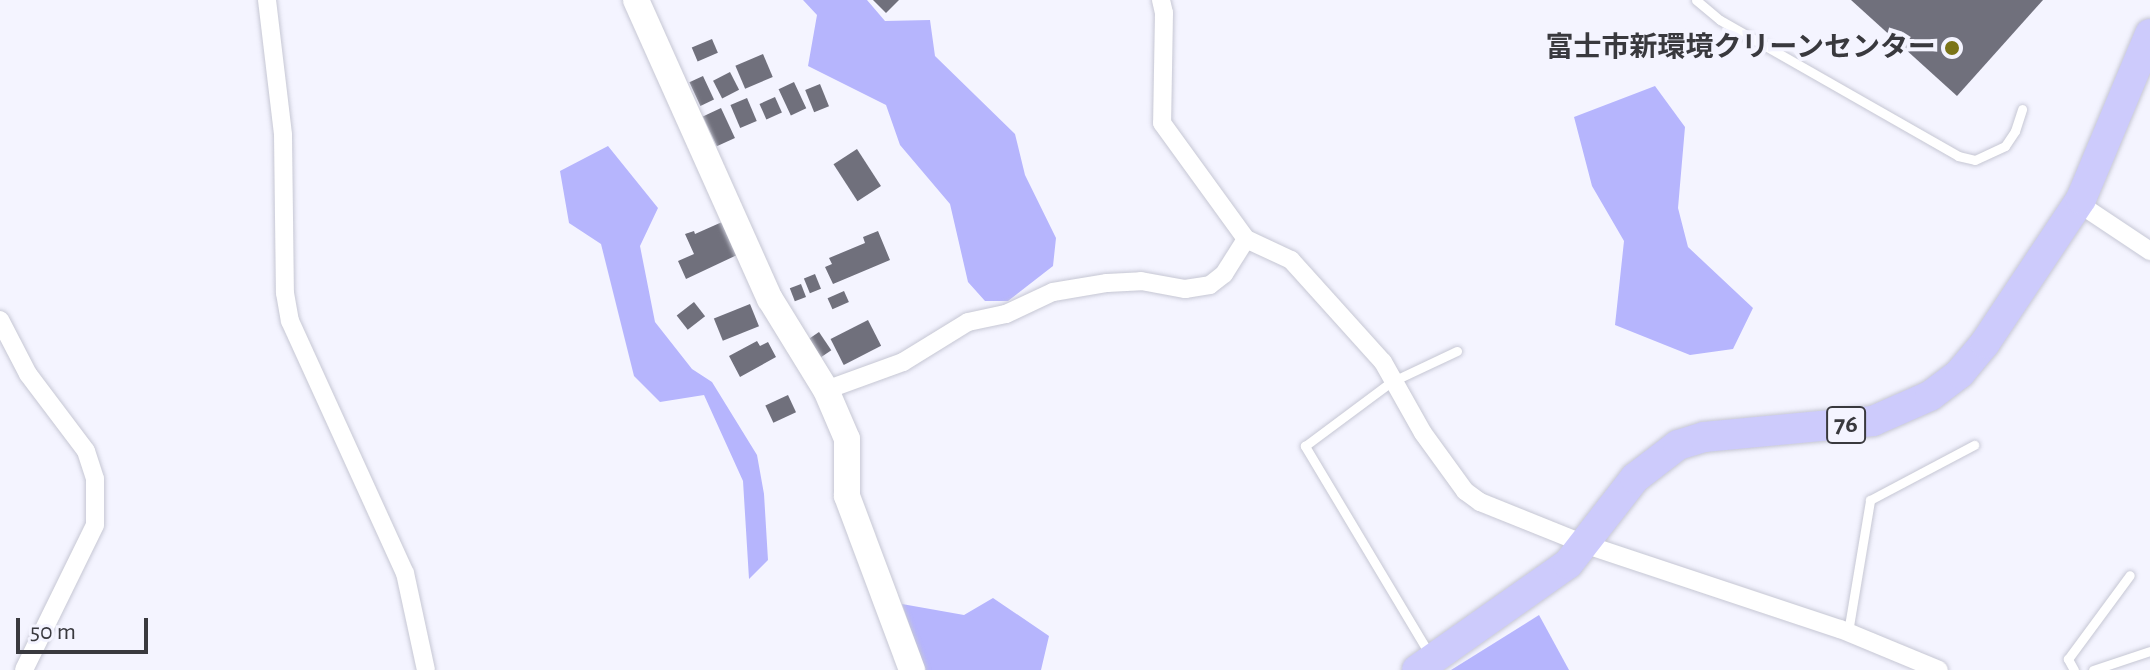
<!DOCTYPE html>
<meta charset="utf-8">
<style>
body{margin:0}
#map{position:relative;width:2150px;height:670px;overflow:hidden;background:#f4f4ff;font-family:"Alegreya Sans","Noto Sans JP",sans-serif}
div>[style]{position:absolute}
.forest>*{inset:0;background:#b6b5fd}
.building>*{inset:0;background:#70707c;transform-origin:0 0}
.roads{filter:drop-shadow(0 0 2px #c6c7d4) drop-shadow(0 0 2px #c6c7d4)}
.lane>*{height:9px;margin:-4.5px;padding:0 4.5px;transform-origin:4.5px;border-radius:4.5px;background:#fff}
.street>*{height:18px;margin:-9px;padding:0 9px;transform-origin:9px;border-radius:9px;background:#fff}
.secondary>*{height:26px;margin:-13px;padding:0 13px;transform-origin:13px;border-radius:13px;background:#fff}
.primary>*{height:30px;margin:-15px;padding:0 15px;transform-origin:15px;border-radius:15px;background:#cdcbfc}
.dots>*{width:22px;height:22px;translate:-50% -50%;box-sizing:border-box;border:4px solid #f4f4ff;border-radius:50%}
span{translate:-50% -50%;white-space:nowrap;text-align:center;line-height:1.15;-webkit-text-stroke:8px #f4f4ff;paint-order:stroke}
.shield-label span{padding:2px 6px;background:#f4f4ff;border:2px solid;border-radius:6px;-webkit-text-stroke-width:0}
.shield-label{font-size:26px;color:#39393e;font-weight:700}
.poi-label{font-size:28px;color:#39393e;font-weight:700}
.right{translate:-100% -50%;text-align:right}
.scale{position:absolute;left:16px;top:618px;width:132px;height:36px;box-sizing:border-box;border:4px solid #39393e;border-top:0;padding-left:10px;font-size:24px;line-height:28px;white-space:nowrap;color:#39393e;-webkit-text-stroke:6px #f4f4ff;paint-order:stroke}
</style>
<div id="map">
<div class="forest">
<div style="clip-path:polygon(803px 0,867px 0,885px 21px,930px 20px,935px 56px,1015px 134px,1025px 175px,1056px 238px,1053px 266px,1008px 301px,985px 301px,968px 282px,950px 204px,900px 145px,886px 105px,808px 66px,817px 15px)"></div>
<div style="clip-path:polygon(1655px 86px,1685px 127px,1678px 208px,1688px 247px,1753px 308px,1733px 349px,1690px 355px,1615px 325px,1624px 241px,1592px 186px,1574px 117px)"></div>
<div style="clip-path:polygon(608px 146px,658px 208px,640px 246px,655px 322px,692px 369px,712px 382px,757px 455px,764px 494px,768px 560px,749px 579px,743px 481px,704px 395px,660px 402px,634px 376px,601px 244px,569px 223px,560px 171px)"></div>
<div style="clip-path:polygon(993px 598px,1049px 636px,1041px 670px,925px 670px,902px 604px,964px 615px)"></div>
<div style="clip-path:polygon(1539px 615px,1569px 670px,1451px 670px)"></div>
</div>
<div class="building">
<div style="clip-path:polygon(873px 0,899px 0,886px 13px)"></div>
<div style="clip-path:polygon(1851px 0,2043px 0,1957px 96px)"></div>
<div style="left:712px;top:39px;width:15px;height:22px;rotate:67deg"></div>
<div style="left:763px;top:54px;width:25px;height:30px;rotate:67deg"></div>
<div style="left:730px;top:72px;width:20px;height:19px;rotate:63deg"></div>
<div style="left:703px;top:76px;width:26px;height:15px;rotate:65deg"></div>
<div style="left:794px;top:82px;width:29px;height:17px;rotate:65deg"></div>
<div style="left:820px;top:84px;width:24px;height:16px;rotate:68deg"></div>
<div style="left:775px;top:97px;width:17px;height:17px;rotate:66deg"></div>
<div style="left:747px;top:98px;width:25px;height:18px;rotate:67deg"></div>
<div style="left:721px;top:108px;width:33px;height:20px;rotate:65deg"></div>
<div style="left:857px;top:149px;width:44px;height:28px;rotate:57deg"></div>
<div style="clip-path:polygon(722px 222px,737px 255px,686px 279px,678px 261px,694px 254px,685px 234px,694px 231px,695px 234px)"></div>
<div style="clip-path:polygon(878px 231px,890px 260px,833px 284px,825px 267px,832px 264px,829px 258px,865px 243px,863px 237px)"></div>
<div style="left:815px;top:274px;width:16px;height:12px;rotate:68deg"></div>
<div style="left:801px;top:284px;width:14px;height:12px;rotate:69deg"></div>
<div style="left:844px;top:291px;width:12px;height:18px;rotate:66deg"></div>
<div style="left:694px;top:302px;width:18px;height:22px;rotate:52deg"></div>
<div style="left:750px;top:304px;width:24px;height:39px;rotate:68deg"></div>
<div style="left:868px;top:320px;width:29px;height:42px;rotate:63deg"></div>
<div style="left:819px;top:332px;width:22px;height:16px;rotate:56deg"></div>
<div style="clip-path:polygon(757px 341px,760px 346px,768px 342px,776px 357px,740px 377px,729px 356px)"></div>
<div style="left:788px;top:395px;width:19px;height:25px;rotate:65deg"></div>
</div>
<div class="roads">
<div class="lane">
<div style="left:1696px;top:0;width:31px;rotate:40deg"></div>
<div style="left:1720px;top:20px;width:274px;rotate:29.7deg"></div>
<div style="left:1958px;top:156px;width:17px;rotate:13deg"></div>
<div style="left:1975px;top:160px;width:33px;rotate:-25deg"></div>
<div style="left:2005px;top:146px;width:18px;rotate:-56deg"></div>
<div style="left:2015px;top:131px;width:23px;rotate:-72deg"></div>
<div style="left:1848px;top:632px;width:134px;rotate:-80.5deg"></div>
<div style="left:1870px;top:500px;width:118px;rotate:-27.9deg"></div>
<div style="left:1430px;top:655px;width:244px;rotate:-120.9deg"></div>
<div style="left:1305px;top:446px;width:107px;rotate:-36.7deg"></div>
<div style="left:1391px;top:382px;width:73px;rotate:-25.2deg"></div>
<div style="left:2074px;top:670px;width:13px;rotate:-119deg"></div>
<div style="left:2068px;top:659px;width:104px;rotate:-53.6deg"></div>
<div style="left:2093px;top:670px;width:60px;rotate:-18.4deg"></div>
</div>
<div class="street">
<div style="left:267px;top:0;width:136px;rotate:83.2deg"></div>
<div style="left:283px;top:135px;width:158px;rotate:89.3deg"></div>
<div style="left:285px;top:293px;width:28px;rotate:80deg"></div>
<div style="left:290px;top:321px;width:277px;rotate:65.5deg"></div>
<div style="left:405px;top:573px;width:99px;rotate:77.8deg"></div>
<div style="left:1161px;top:0;width:13px;rotate:77deg"></div>
<div style="left:1164px;top:13px;width:110px;rotate:91deg"></div>
<div style="left:1162px;top:123px;width:143px;rotate:54.1deg"></div>
<div style="left:1246px;top:239px;width:50px;rotate:25deg"></div>
<div style="left:1291px;top:260px;width:137px;rotate:48deg"></div>
<div style="left:1383px;top:362px;width:81px;rotate:60.6deg"></div>
<div style="left:1423px;top:433px;width:72px;rotate:54.1deg"></div>
<div style="left:1465px;top:491px;width:19px;rotate:36deg"></div>
<div style="left:1480px;top:502px;width:115px;rotate:21.9deg"></div>
<div style="left:1587px;top:545px;width:267px;rotate:18.4deg"></div>
<div style="left:1840px;top:629px;width:107px;rotate:22.5deg"></div>
<div style="left:2078px;top:203px;width:87px;rotate:33.7deg"></div>
<div style="left:0;top:320px;width:61px;rotate:62.6deg"></div>
<div style="left:28px;top:374px;width:96px;rotate:53deg"></div>
<div style="left:86px;top:451px;width:29px;rotate:72deg"></div>
<div style="left:95px;top:479px;width:46px;rotate:90deg"></div>
<div style="left:95px;top:525px;width:161px;rotate:116.1deg"></div>
<div style="left:826px;top:390px;width:82px;rotate:-20deg"></div>
<div style="left:903px;top:362px;width:76px;rotate:-31.6deg"></div>
<div style="left:968px;top:322px;width:39px;rotate:-12deg"></div>
<div style="left:1006px;top:314px;width:52px;rotate:-25.1deg"></div>
<div style="left:1053px;top:292px;width:55px;rotate:-9.5deg"></div>
<div style="left:1107px;top:283px;width:34px;rotate:-3deg"></div>
<div style="left:1141px;top:281px;width:45px;rotate:10.3deg"></div>
<div style="left:1185px;top:289px;width:25px;rotate:-9deg"></div>
<div style="left:1210px;top:285px;width:18px;rotate:-38deg"></div>
<div style="left:1224px;top:274px;width:41px;rotate:-57.8deg"></div>
</div>
<div class="secondary">
<div style="left:636px;top:0;width:328px;rotate:65.9deg"></div>
<div style="left:770px;top:299px;width:107px;rotate:58.4deg"></div>
<div style="left:826px;top:390px;width:53px;rotate:66.8deg"></div>
<div style="left:847px;top:439px;width:57px;rotate:90deg"></div>
<div style="left:847px;top:496px;width:186px;rotate:69.5deg"></div>
</div>
<div class="primary">
<div style="left:1417px;top:670px;width:184px;rotate:-35.1deg"></div>
<div style="left:1568px;top:564px;width:109px;rotate:-52.1deg"></div>
<div style="left:1635px;top:478px;width:54px;rotate:-37.5deg"></div>
<div style="left:1678px;top:445px;width:27px;rotate:-17deg"></div>
<div style="left:1704px;top:437px;width:170px;rotate:-5.4deg"></div>
<div style="left:1873px;top:421px;width:62px;rotate:-23.7deg"></div>
<div style="left:1930px;top:396px;width:38px;rotate:-37deg"></div>
<div style="left:1960px;top:373px;width:39px;rotate:-50deg"></div>
<div style="left:1985px;top:343px;width:173px;rotate:-56.3deg"></div>
<div style="left:2081px;top:199px;width:179px;rotate:-67.3deg"></div>
</div>
</div>
<div class="dots">
<div style="left:1952px;top:48px;background:#7b7418"></div>
</div>
<div class="shield-label">
<span style="left:1846px;top:425px">76</span>
</div>
<div class="poi-label">
<span class="right" style="left:1936px;top:48px">富士市新環境クリーンセンター</span>
</div>
<div class="scale">50 m</div>
</div>
